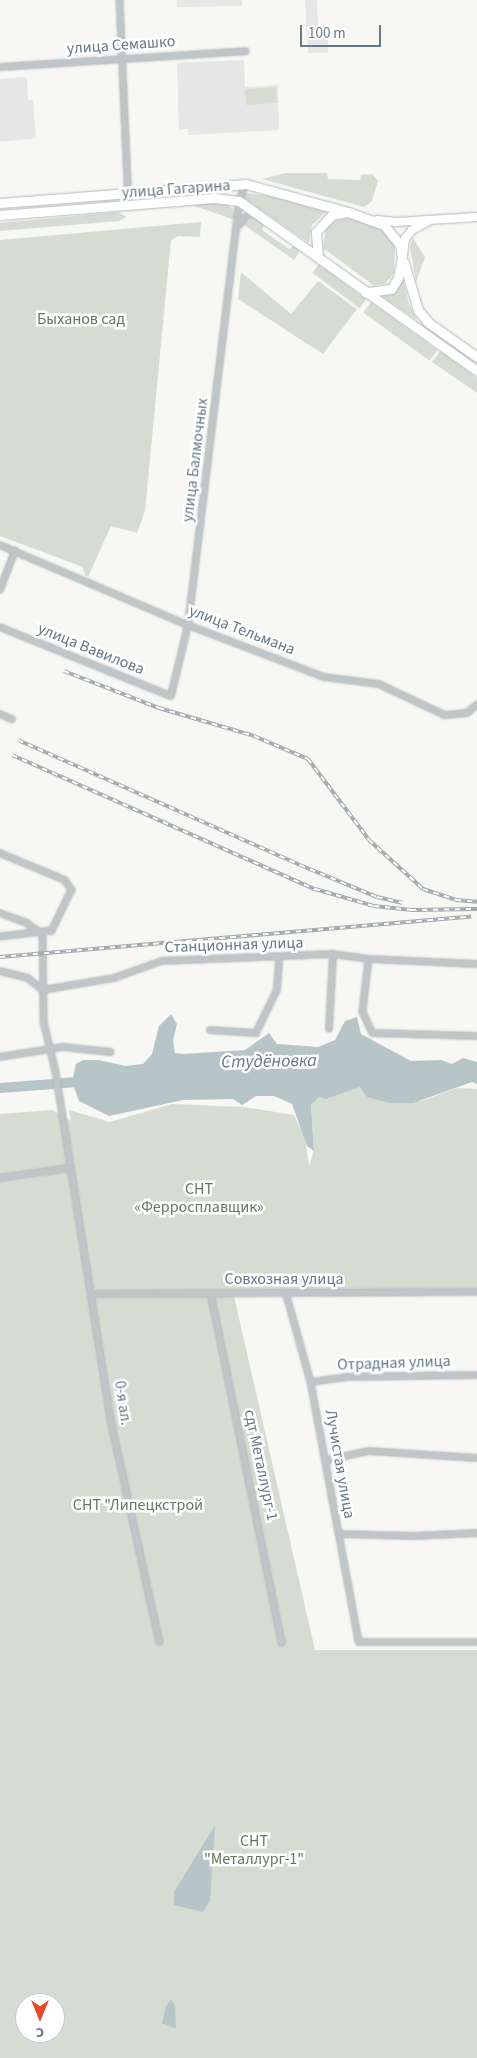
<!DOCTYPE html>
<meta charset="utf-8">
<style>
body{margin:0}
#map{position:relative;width:477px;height:2058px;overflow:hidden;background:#f7f7f4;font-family:"Source Sans 3",sans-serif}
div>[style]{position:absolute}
.built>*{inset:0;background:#e5e6e5}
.green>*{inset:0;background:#d7dcd3;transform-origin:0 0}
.water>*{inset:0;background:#b7c4c8}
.river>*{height:10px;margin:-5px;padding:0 5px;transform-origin:5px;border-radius:5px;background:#b7c4c8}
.roads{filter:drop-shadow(0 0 1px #b3b9bd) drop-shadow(0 0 1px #b3b9bd)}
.street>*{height:5.5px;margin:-2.75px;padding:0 2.75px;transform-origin:2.75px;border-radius:2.75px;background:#c0c5c8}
.secondary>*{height:8px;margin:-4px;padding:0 4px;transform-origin:4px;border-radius:4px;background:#fff}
.primary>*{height:9px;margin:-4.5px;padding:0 4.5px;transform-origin:4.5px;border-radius:4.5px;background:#fff}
.rail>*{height:4px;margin-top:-2px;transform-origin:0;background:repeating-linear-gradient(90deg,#fff 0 5.5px,#9fa7ac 0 11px);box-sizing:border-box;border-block:1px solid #9fa7ac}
span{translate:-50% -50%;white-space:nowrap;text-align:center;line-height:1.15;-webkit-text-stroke:5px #fff;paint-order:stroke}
.street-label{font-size:16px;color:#667985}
.park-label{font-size:16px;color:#667761}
.water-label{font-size:18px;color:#627a82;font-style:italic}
.north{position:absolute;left:15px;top:1993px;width:50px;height:50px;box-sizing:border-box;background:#fff;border:1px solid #c2c9ce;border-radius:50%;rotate:180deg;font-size:14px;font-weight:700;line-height:20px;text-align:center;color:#667985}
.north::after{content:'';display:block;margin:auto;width:18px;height:22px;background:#e54b26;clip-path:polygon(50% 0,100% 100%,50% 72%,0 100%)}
.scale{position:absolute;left:300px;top:25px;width:81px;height:22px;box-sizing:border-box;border:2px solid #667985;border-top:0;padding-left:6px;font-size:15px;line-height:18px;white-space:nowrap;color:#667985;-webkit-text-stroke:4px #fff;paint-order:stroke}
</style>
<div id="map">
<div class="built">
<div style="clip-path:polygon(177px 0,242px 0,242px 6px,177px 7px)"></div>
<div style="clip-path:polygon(305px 0,317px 0,318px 33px,328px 33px,328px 53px,308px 53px)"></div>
<div style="clip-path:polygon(244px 60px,245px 87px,278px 85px,279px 130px,188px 135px,188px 129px,179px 130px,177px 63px)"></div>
<div style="clip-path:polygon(27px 77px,28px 99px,33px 101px,36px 138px,0 142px,0 79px)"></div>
</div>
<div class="green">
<div style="left:276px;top:87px;width:16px;height:31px;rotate:86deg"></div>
<div style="clip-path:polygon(285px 173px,327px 173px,328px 179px,360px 180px,361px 175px,372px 174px,378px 181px,372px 201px,364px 207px,262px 179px)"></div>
<div style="clip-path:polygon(246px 193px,278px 197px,326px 212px,312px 225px,309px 243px,242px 197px)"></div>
<div style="clip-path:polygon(224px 203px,233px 209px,235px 220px,189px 204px)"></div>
<div style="clip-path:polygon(118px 212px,127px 217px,119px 221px,0 231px,0 223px)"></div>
<div style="clip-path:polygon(254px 218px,264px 224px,262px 230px,289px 249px,294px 246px,300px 251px,294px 260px,243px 224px)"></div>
<div style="clip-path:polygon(348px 218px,382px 229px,395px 244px,394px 273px,385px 284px,373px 285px,323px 248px,326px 228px,337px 220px)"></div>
<div style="clip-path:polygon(201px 222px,200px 237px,178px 236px,171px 240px,145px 511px,137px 533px,111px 526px,88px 577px,85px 575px,83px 567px,0 536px,0 240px)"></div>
<div style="clip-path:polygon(413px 238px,425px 257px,416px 282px,410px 247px)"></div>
<div style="left:319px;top:264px;width:59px;height:11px;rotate:37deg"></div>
<div style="clip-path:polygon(241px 272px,291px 314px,318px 281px,357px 309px,323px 354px,238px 299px)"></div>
<div style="clip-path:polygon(403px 279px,409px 304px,417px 320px,381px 296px,399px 287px)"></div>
<div style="left:371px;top:302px;width:82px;height:13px;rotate:36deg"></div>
<div style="clip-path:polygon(440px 351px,477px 378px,477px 393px,432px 362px)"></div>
<div style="clip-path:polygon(evenodd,360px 1087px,421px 1101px,457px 1088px,477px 1089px,477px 1289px,233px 1292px,315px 1650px,477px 1650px,477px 2058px,0 2058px,0 1114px,52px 1110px,71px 1121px,69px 1110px,110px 1122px,172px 1104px,244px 1107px,294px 1115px,305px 1138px,309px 1166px,314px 1151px,311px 1105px,319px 1097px,360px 1087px,25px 2003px,55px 2003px,55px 2033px,25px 2033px,25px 2003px)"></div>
</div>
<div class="water">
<div style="clip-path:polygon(171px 1014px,177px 1024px,173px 1040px,175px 1053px,183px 1054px,245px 1050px,269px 1033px,277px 1044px,318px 1047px,335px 1040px,345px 1021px,357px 1017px,361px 1034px,411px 1061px,441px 1060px,452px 1064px,463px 1058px,477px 1062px,477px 1084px,472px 1082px,413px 1103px,389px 1103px,367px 1097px,360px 1087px,326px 1099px,319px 1097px,311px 1105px,314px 1151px,307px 1146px,292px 1104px,274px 1096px,256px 1096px,242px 1105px,233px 1099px,183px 1100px,109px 1116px,79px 1101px,72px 1082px,76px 1064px,83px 1060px,99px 1060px,126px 1066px,143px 1064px,152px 1054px,159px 1026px)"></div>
<div style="clip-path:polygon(215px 1825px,210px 1901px,203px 1912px,174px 1905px,174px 1892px)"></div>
<div style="clip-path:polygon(171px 1999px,175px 2006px,176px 2029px,162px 2023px,166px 2006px)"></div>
</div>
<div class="river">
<div style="left:62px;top:1083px;width:22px;rotate:-3deg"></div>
<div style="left:0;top:1088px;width:53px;rotate:-4.3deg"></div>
</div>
<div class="roads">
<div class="street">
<div style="left:120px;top:0;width:205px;rotate:87.5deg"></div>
<div style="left:0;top:67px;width:246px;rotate:-3.7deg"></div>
<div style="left:238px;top:226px;width:12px;rotate:-48deg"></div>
<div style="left:246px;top:217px;width:12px;rotate:-20deg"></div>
<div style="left:0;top:545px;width:204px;rotate:23.1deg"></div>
<div style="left:188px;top:625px;width:146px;rotate:20.9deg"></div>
<div style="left:324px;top:677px;width:55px;rotate:7.3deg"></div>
<div style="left:379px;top:684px;width:73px;rotate:25.2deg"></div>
<div style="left:445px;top:715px;width:22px;rotate:-5deg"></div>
<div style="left:467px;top:713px;width:13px;rotate:-39deg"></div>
<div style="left:0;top:590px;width:42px;rotate:-69deg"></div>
<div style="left:0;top:627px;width:184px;rotate:22deg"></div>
<div style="left:171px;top:696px;width:73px;rotate:-76.5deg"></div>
<div style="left:188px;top:625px;width:427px;rotate:-83.1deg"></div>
<div style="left:239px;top:201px;width:18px;rotate:-68deg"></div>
<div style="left:0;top:714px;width:13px;rotate:23deg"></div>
<div style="left:0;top:853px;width:70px;rotate:22.6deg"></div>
<div style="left:65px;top:880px;width:12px;rotate:55deg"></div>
<div style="left:72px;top:890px;width:46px;rotate:116deg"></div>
<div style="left:52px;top:931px;width:52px;rotate:173.4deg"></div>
<div style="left:0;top:913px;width:29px;rotate:20deg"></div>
<div style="left:27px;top:923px;width:19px;rotate:35deg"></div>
<div style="left:43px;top:934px;width:88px;rotate:89.3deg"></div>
<div style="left:44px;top:1022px;width:51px;rotate:76.5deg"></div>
<div style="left:56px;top:1072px;width:352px;rotate:81deg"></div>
<div style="left:111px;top:1420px;width:227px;rotate:77.6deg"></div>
<div style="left:369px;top:959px;width:53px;rotate:96.5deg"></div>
<div style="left:363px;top:1012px;width:23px;rotate:65deg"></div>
<div style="left:373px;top:1033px;width:104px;rotate:1.7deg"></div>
<div style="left:0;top:971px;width:29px;rotate:14deg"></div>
<div style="left:28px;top:978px;width:19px;rotate:39deg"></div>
<div style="left:43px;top:990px;width:72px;rotate:-9.6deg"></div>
<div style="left:114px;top:978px;width:51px;rotate:-19.5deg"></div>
<div style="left:162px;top:961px;width:171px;rotate:-2.3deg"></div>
<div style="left:333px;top:954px;width:36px;rotate:8deg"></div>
<div style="left:369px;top:959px;width:108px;rotate:2.7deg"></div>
<div style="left:329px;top:1029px;width:75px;rotate:-86.9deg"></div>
<div style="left:210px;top:1030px;width:46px;rotate:3.7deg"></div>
<div style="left:256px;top:1033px;width:48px;rotate:-64deg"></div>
<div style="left:277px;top:990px;width:32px;rotate:-86deg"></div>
<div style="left:0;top:1057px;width:64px;rotate:-9deg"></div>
<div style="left:63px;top:1047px;width:48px;rotate:5.9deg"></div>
<div style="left:0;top:1178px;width:70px;rotate:-8.2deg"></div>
<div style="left:286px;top:1292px;width:93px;rotate:74.5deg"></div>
<div style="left:311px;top:1382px;width:264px;rotate:79.5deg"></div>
<div style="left:359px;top:1642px;width:118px"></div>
<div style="left:211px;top:1293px;width:357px;rotate:78.5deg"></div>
<div style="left:91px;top:1294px;width:386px;rotate:-0.3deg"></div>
<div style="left:311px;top:1382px;width:36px;rotate:-8deg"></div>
<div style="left:347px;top:1377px;width:130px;rotate:-0.9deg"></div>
<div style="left:327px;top:1460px;width:43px;rotate:-12.1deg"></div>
<div style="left:369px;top:1451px;width:108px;rotate:3.7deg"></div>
<div style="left:339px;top:1534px;width:74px;rotate:1.5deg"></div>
<div style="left:413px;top:1536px;width:64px;rotate:-2.7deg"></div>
</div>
<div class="secondary">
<div style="left:377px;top:220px;width:20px;rotate:6deg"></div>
<div style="left:397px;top:222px;width:80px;rotate:-3.6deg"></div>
<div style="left:403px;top:255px;width:16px;rotate:-83deg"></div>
<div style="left:405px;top:239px;width:11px;rotate:-52deg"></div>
<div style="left:412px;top:230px;width:17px;rotate:-28deg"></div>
</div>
<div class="primary">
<div style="left:0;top:203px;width:247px;rotate:-4.4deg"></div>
<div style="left:246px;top:184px;width:106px;rotate:15.4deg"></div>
<div style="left:0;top:215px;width:215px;rotate:-4.5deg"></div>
<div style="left:214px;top:198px;width:25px;rotate:7deg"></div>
<div style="left:239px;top:201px;width:292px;rotate:35.5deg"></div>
<div style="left:318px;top:256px;width:24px;rotate:-95deg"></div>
<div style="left:316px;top:232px;width:23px;rotate:-47deg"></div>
<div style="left:332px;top:215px;width:16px;rotate:-11deg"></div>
<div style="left:348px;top:212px;width:38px;rotate:20deg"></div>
<div style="left:384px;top:225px;width:26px;rotate:51deg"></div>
<div style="left:400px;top:245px;width:13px;rotate:81deg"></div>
<div style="left:402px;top:258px;width:20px;rotate:101deg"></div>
<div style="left:398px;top:278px;width:13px;rotate:122deg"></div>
<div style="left:391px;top:289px;width:26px;rotate:173deg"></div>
<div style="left:404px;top:263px;width:49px;rotate:73.4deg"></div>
<div style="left:418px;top:310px;width:17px;rotate:50deg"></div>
<div style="left:429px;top:323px;width:59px;rotate:35.3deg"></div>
</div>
</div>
<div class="rail">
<div style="left:64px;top:671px;width:102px;rotate:21.3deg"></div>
<div style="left:159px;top:708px;width:99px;rotate:16.4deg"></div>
<div style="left:254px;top:736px;width:59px;rotate:23.1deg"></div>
<div style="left:308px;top:759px;width:101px;rotate:53deg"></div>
<div style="left:369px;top:840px;width:73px;rotate:42.2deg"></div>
<div style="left:423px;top:889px;width:35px;rotate:18deg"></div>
<div style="left:456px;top:900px;width:21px;rotate:5deg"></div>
<div style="left:18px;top:740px;width:308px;rotate:23.9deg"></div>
<div style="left:300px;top:865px;width:83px;rotate:22.6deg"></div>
<div style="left:377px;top:897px;width:26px;rotate:13deg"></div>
<div style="left:12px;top:755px;width:331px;rotate:23.9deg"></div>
<div style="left:315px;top:889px;width:61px;rotate:16.1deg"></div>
<div style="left:374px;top:906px;width:37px;rotate:6deg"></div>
<div style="left:411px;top:910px;width:66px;rotate:-0.9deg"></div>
<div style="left:0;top:957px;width:473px;rotate:-4.9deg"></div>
</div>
<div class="street-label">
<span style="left:121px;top:45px;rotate:-4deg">улица Семашко</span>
<span style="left:176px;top:189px;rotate:-4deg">улица Гагарина</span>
<span style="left:195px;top:460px;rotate:-83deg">улица Балмочных</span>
<span style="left:242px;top:630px;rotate:21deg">улица Тельмана</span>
<span style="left:91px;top:649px;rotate:22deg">улица Вавилова</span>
<span style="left:234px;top:945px;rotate:-2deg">Станционная улица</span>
<span style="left:284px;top:1279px">Совхозная улица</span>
<span style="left:394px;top:1363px;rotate:-2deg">Отрадная улица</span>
<span style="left:123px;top:1403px;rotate:81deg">0-я ал.</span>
<span style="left:340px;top:1464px;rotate:80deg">Лучистая улица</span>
<span style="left:261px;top:1465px;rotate:78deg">сдт Металлург-1</span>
</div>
<div class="park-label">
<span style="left:81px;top:319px">Быханов сад</span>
<span style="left:199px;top:1198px">СНТ<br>«Ферросплавщик»</span>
<span style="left:138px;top:1505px">СНТ "Липецкстрой</span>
<span style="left:254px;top:1850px">СНТ<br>"Металлург-1"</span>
</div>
<div class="water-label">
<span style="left:269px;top:1062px;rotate:-1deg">Студёновка</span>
</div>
<div class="north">С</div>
<div class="scale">100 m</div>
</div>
